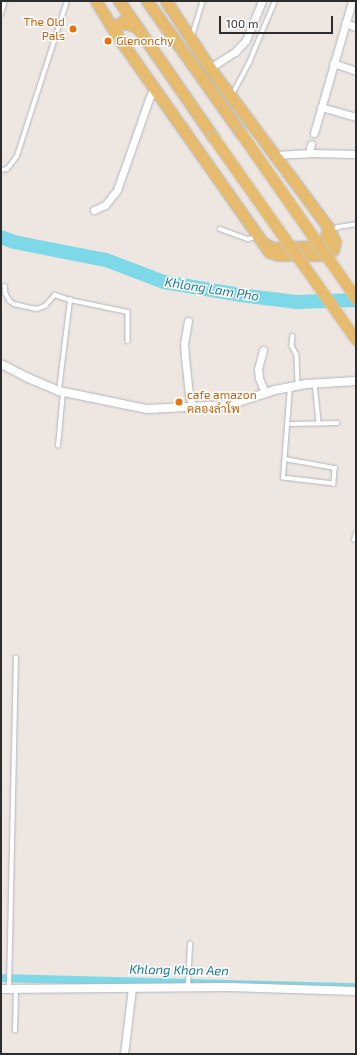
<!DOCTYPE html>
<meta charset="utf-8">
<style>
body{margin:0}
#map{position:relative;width:357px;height:1055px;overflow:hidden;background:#eee7e1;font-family:"Exo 2",Sarabun,sans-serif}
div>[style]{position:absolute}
.canal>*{height:8px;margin:-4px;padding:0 4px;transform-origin:4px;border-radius:4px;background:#7dd8e7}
.river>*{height:14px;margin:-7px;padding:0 7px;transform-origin:7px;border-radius:7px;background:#7dd8e7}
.roads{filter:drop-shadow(0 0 1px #b2b5bc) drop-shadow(0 0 1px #b2b5bc)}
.service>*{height:3.5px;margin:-1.75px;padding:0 1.75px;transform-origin:1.75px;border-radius:1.75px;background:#fff}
.minor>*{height:7px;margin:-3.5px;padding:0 3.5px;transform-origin:3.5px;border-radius:3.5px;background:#fff}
.tertiary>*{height:8px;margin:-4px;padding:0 4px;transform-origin:4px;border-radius:4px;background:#fff}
.primary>*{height:11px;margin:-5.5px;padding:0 5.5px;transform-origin:5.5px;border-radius:5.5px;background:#e7bb6d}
.bridges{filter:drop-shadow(0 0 1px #c8c8c8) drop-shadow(0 0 1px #c8c8c8)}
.primary-bridge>*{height:11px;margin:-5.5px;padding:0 5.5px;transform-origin:5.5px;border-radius:5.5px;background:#e7bb6d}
.dots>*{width:11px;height:11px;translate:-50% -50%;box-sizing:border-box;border:2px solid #fff;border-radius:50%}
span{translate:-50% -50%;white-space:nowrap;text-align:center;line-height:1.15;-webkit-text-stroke:3px #fff;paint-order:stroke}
.food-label{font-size:12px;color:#c56008}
.right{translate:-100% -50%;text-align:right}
.left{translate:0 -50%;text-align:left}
.water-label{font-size:13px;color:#187b97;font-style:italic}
.frame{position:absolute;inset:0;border:2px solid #2d2d2d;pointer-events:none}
.scale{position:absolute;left:219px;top:16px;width:114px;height:18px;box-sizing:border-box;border:2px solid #2d2d2d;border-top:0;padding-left:5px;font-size:12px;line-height:14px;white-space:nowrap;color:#2d2d2d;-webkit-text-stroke:3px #fff;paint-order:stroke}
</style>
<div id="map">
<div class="canal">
<div style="left:1px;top:978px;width:355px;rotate:1.5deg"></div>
</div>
<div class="river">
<div style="left:1px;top:237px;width:14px;rotate:21deg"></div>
<div style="left:14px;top:242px;width:94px;rotate:11.1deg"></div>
<div style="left:106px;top:260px;width:62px;rotate:20.8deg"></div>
<div style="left:164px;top:282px;width:77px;rotate:9.7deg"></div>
<div style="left:240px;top:295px;width:57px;rotate:7deg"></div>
<div style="left:297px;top:302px;width:59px;rotate:-1.9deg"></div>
</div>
<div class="roads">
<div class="service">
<div style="left:1px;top:14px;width:14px;rotate:-73deg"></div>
<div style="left:192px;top:36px;width:37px;rotate:-73deg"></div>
<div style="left:232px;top:95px;width:36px;rotate:-62deg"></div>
<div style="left:249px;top:63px;width:67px;rotate:-67.2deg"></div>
<div style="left:1px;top:170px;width:6px;rotate:-9deg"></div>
<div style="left:7px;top:169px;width:16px;rotate:-52deg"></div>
<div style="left:17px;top:156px;width:163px;rotate:-72.1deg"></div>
<div style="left:220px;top:229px;width:30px;rotate:20deg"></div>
<div style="left:248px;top:239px;width:9px;rotate:-13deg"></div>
<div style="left:331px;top:231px;width:8px;rotate:-30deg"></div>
<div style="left:338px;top:227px;width:18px;rotate:-9deg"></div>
<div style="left:5px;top:286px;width:8px;rotate:83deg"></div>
<div style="left:6px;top:294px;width:8px;rotate:60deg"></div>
<div style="left:10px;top:301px;width:5px;rotate:37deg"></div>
<div style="left:14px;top:304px;width:18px;rotate:13deg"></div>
<div style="left:32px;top:308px;width:5px;rotate:11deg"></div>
<div style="left:37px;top:309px;width:9px;rotate:-21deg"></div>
<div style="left:45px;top:306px;width:15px;rotate:-48deg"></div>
<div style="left:55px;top:295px;width:16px;rotate:18deg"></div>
<div style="left:293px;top:336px;width:10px;rotate:96deg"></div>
<div style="left:292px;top:346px;width:10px;rotate:61deg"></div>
<div style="left:297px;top:355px;width:30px;rotate:88deg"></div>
<div style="left:315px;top:384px;width:39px;rotate:84deg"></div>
<div style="left:59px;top:390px;width:91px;rotate:-83deg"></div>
<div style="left:70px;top:300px;width:59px;rotate:11.7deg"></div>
<div style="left:128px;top:312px;width:29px;rotate:90deg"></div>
<div style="left:291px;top:424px;width:46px;rotate:-1.2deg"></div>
<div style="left:58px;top:446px;width:54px;rotate:-84.7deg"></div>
<div style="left:285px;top:459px;width:51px;rotate:10.2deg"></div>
<div style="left:335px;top:468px;width:16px;rotate:94deg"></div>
<div style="left:334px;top:484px;width:51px;rotate:-173.3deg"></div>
<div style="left:283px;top:478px;width:90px;rotate:-85.6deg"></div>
<div style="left:354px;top:540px;width:7px;rotate:-74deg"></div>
<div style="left:188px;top:987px;width:43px;rotate:-87.3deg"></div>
<div style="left:9px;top:989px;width:331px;rotate:-88.8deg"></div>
<div style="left:15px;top:1031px;width:41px;rotate:-88.6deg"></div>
</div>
<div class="minor">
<div style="left:345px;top:23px;width:12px;rotate:20deg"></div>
<div style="left:333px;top:63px;width:24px;rotate:19deg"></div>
<div style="left:210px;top:68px;width:30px;rotate:-33deg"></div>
<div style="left:235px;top:52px;width:16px;rotate:-47deg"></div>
<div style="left:246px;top:40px;width:42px;rotate:-67.7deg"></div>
<div style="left:321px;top:107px;width:36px;rotate:16deg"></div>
<div style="left:314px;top:133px;width:137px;rotate:-73.9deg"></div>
<div style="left:309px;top:153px;width:9px;rotate:-77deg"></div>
<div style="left:275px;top:155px;width:34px;rotate:-3deg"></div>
<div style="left:309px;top:153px;width:47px;rotate:1.2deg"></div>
<div style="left:94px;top:210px;width:12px;rotate:-24deg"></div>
<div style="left:105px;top:205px;width:19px;rotate:-51deg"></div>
<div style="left:117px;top:190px;width:96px;rotate:-70.6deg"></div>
<div style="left:149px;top:99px;width:12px;rotate:-66deg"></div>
<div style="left:188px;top:321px;width:22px;rotate:100deg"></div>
<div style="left:184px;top:343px;width:14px;rotate:86deg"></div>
<div style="left:185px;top:357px;width:37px;rotate:84deg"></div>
<div style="left:189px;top:394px;width:15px;rotate:74deg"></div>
<div style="left:263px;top:350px;width:20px;rotate:105deg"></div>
<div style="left:258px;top:369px;width:9px;rotate:84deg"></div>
<div style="left:259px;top:378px;width:16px;rotate:68deg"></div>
<div style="left:124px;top:1054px;width:66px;rotate:-83.1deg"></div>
</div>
<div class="tertiary">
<div style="left:1px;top:364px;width:28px;rotate:27deg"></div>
<div style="left:26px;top:377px;width:36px;rotate:23deg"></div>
<div style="left:59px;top:391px;width:90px;rotate:11.6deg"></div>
<div style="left:147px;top:409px;width:82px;rotate:-2.8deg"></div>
<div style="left:229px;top:405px;width:48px;rotate:-18.1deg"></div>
<div style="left:275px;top:390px;width:33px;rotate:-11deg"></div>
<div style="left:307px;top:384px;width:49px;rotate:-3.5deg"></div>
<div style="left:1px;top:989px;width:228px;rotate:-0.5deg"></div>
<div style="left:229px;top:987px;width:127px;rotate:1.8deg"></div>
</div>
<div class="primary">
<div style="left:96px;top:1px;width:39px;rotate:59deg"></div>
<div style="left:116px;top:34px;width:266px;rotate:54.9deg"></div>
<div style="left:269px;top:252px;width:9px;rotate:18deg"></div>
<div style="left:278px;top:255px;width:49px"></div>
<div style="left:327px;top:255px;width:8px;rotate:-40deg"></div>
<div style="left:333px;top:250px;width:8px;rotate:-76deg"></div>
<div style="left:335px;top:242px;width:17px;rotate:-115deg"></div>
<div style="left:328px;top:227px;width:198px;rotate:-126.6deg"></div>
<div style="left:210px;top:68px;width:80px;rotate:-123.3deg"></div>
<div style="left:119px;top:1px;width:165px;rotate:55.3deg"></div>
<div style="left:147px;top:1px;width:161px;rotate:54.6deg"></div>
<div style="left:116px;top:34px;width:5px;rotate:-90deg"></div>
<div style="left:116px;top:29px;width:9px;rotate:-54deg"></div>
<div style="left:121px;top:22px;width:17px;rotate:17deg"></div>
<div style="left:266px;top:244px;width:7px;rotate:34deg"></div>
<div style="left:272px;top:248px;width:47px;rotate:-2.4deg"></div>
<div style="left:319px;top:246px;width:8px;rotate:-40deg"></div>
<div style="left:325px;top:241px;width:14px;rotate:-78deg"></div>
</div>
</div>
<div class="bridges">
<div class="primary-bridge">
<div style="left:240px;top:132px;width:203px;rotate:55.1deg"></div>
<div style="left:213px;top:137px;width:248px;rotate:54.8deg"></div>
</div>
</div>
<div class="dots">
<div style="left:73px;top:29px;background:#e8710a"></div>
<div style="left:108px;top:41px;background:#e8710a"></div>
<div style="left:179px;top:402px;background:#e8710a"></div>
</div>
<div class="food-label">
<span class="right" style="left:65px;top:29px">The Old<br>Pals</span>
<span class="left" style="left:116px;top:41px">Glenonchy</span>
<span class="left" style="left:187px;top:402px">cafe amazon<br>คลองลำโพ</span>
</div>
<div class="water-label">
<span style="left:212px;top:289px;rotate:9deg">Khlong Lam Pho</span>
<span style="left:179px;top:970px;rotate:1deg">Khlong Khan Aen</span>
</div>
<div class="frame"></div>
<div class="scale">100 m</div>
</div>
